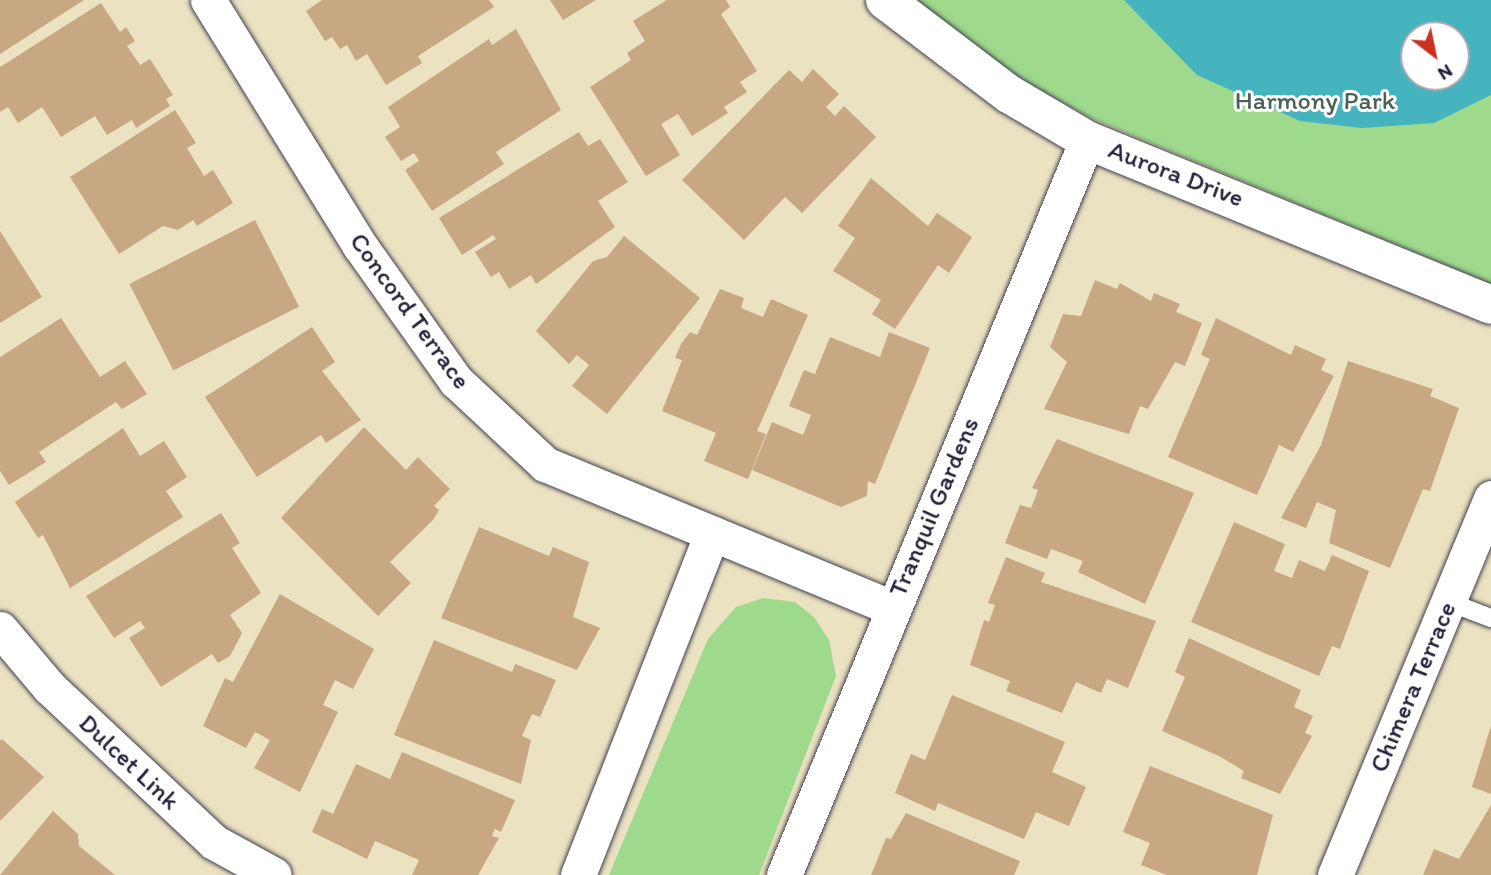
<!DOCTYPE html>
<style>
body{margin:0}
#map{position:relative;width:1491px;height:875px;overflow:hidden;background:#ebe2c1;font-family:Itim,sans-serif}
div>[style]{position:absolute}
.green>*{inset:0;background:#9ed98c}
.water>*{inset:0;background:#45b4be}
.building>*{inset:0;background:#c7a883;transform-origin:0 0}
.roads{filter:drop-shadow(0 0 2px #403f4f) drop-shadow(0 0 2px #403f4f)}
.service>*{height:18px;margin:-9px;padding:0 9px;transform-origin:9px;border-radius:9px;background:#fff}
.minor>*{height:35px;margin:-17.5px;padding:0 17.5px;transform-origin:17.5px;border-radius:17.5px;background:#fff}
.tertiary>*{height:38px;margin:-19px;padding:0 19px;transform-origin:19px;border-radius:19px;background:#fff}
span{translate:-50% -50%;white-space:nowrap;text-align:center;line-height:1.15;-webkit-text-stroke:6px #fff;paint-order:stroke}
.park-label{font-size:26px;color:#4d6257}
.street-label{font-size:26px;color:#22223b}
.north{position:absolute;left:1400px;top:21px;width:70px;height:70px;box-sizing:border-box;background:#fff;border:2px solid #a7a7b1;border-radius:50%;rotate:148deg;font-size:19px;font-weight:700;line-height:28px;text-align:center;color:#22223b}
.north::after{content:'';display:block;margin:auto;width:24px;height:32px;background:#c8321e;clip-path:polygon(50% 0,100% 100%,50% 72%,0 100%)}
</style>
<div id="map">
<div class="green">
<div style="clip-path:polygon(evenodd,914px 0,1491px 0,1491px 284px,1091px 118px,1004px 70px,914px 0,1414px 35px,1456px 35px,1456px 77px,1414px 77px,1414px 35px)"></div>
<div style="clip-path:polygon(763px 598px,795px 602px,814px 617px,829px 640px,836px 676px,759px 875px,609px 875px,708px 639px,736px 607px)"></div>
</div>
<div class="water">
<div style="clip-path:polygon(evenodd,1124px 0,1491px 0,1491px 95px,1434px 123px,1362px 128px,1300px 121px,1197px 75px,1124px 0,1414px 35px,1456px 35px,1456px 77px,1414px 77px,1414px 35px)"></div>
</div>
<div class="building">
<div style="clip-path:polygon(0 0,84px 0,0 54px)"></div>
<div style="clip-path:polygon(322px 0,489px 0,494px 7px,418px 56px,422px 63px,386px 85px,367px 54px,356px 61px,347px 45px,340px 49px,332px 37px,325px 41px,306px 11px)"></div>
<div style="clip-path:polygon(550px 0,596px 0,563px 20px)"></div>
<div style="clip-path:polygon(667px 0,726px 0,730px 7px,721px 14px,757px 71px,740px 82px,747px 92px,724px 107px,728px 113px,692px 136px,678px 114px,661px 124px,680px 155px,646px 176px,590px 87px,631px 60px,627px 53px,645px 41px,633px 21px)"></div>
<div style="clip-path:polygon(101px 3px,120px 32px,126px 27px,135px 41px,127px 46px,140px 65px,150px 59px,173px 95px,166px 99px,170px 106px,136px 128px,132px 120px,107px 135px,95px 116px,61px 137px,42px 107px,18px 123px,8px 107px,0 112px,0 67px)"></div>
<div style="clip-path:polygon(516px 29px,561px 110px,496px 152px,504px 164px,432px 211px,405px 170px,419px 161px,414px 153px,401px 161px,385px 137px,400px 127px,388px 107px,489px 39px,492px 45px)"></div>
<div style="clip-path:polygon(813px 69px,839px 94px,826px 107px,835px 116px,844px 106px,876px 137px,802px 213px,785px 197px,744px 240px,682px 180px,789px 70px,802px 82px)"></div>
<div style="clip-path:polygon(175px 110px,196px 143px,187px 148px,204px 176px,213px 170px,233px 203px,197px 226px,193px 220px,178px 230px,163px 226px,119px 254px,70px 177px)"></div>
<div style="clip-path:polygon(579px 132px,588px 146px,600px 139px,628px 182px,598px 201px,615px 227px,536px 284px,531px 275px,509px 289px,499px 272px,491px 277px,475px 252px,496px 239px,493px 235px,462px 255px,439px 218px)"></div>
<div style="clip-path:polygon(871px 178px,928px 226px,937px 213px,972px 237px,949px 273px,938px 265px,895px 329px,872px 314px,881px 300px,833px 271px,855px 238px,838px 226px)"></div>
<div style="left:255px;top:220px;width:97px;height:141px;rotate:63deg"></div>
<div style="clip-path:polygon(0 231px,42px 297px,0 323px)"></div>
<div style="clip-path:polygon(624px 236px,700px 298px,607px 414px,572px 386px,589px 365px,577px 355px,569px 364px,536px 331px,593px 261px,607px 257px)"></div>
<div style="clip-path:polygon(1095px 280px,1117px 289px,1120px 283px,1151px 301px,1154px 293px,1180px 304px,1176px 312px,1202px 323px,1185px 366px,1175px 362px,1148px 409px,1140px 406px,1129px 434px,1044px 409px,1067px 362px,1050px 347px,1063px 314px,1081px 316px)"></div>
<div style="clip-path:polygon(720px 289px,744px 298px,741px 308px,763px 317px,771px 299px,808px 315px,757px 431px,766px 434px,748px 479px,704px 461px,716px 433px,662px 411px,682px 360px,675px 358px,681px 344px,690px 332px,697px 335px)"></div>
<div style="clip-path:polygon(61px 318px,100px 377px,125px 361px,147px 394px,122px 409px,116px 402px,39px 452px,46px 462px,9px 485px,0 471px,0 357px)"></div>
<div style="clip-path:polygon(1216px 318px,1291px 355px,1295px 345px,1326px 359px,1321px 370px,1334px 376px,1293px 452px,1279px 445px,1257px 495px,1168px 457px,1210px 359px,1201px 355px)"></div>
<div style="clip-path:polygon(312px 327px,335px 362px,322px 371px,361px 420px,326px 443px,321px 435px,257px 477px,205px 397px)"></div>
<div style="clip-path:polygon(889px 332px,930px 348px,875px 484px,868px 481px,867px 496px,841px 507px,752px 470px,772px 422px,803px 435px,811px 415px,789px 406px,804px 370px,815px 374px,830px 337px,880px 357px)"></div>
<div style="clip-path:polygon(1348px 361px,1433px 389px,1430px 396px,1459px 408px,1430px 491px,1423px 489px,1390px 568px,1329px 543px,1336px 510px,1317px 502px,1306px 528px,1281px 518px,1321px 445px)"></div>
<div style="clip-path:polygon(364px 427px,406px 470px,418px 457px,450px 489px,434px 506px,439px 510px,433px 520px,390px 562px,411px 583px,378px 616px,281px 518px)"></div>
<div style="clip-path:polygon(123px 428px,140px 456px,164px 441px,187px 477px,166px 491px,183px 517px,70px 588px,43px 535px,38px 538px,15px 502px)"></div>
<div style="clip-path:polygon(1057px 439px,1194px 493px,1145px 604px,1078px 572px,1083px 561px,1051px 549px,1047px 559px,1005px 543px,1020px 505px,1031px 508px,1038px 490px,1032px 488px)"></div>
<div style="clip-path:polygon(221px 513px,240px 543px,232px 548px,261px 593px,230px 615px,242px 633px,230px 656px,218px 663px,212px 654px,161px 687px,129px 638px,145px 628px,140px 621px,114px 638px,86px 596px)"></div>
<div style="clip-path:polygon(1234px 522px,1285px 544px,1274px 571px,1292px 578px,1299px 560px,1325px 571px,1332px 555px,1369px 571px,1340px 649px,1332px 646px,1319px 676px,1191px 622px)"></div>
<div style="clip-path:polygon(479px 527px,549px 556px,553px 547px,589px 562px,573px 617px,600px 628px,577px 670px,441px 618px)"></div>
<div style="clip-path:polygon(1006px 557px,1045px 573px,1041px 582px,1156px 621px,1128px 688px,1107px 679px,1101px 693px,1076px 682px,1062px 713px,1006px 691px,1010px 681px,970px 665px,984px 620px,989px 622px,995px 605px,988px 603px)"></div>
<div style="clip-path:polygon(280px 594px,374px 649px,353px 689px,335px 680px,323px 705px,338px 712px,300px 792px,254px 768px,270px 740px,255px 732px,246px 748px,203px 726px,225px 678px,233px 682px)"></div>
<div style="clip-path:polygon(1189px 638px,1301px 690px,1294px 707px,1313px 716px,1305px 733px,1312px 736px,1280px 794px,1241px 778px,1244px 771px,1219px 756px,1162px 731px,1185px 677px,1175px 672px)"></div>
<div style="clip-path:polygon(434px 640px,512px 672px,515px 664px,556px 680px,540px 717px,532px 714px,522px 736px,531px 740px,521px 784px,394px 735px)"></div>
<div style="clip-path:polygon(952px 695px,1065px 742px,1052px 772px,1086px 787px,1069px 826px,1036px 812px,1024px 839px,938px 803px,935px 811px,895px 793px,911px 754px,925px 760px)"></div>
<div style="clip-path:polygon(1491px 726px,1491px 794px,1472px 787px)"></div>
<div style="clip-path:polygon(2px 739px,44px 777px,0 821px,0 741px)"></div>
<div style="clip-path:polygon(402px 752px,515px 800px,501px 832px,495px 829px,492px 836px,499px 838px,478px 875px,412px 875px,419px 860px,375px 841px,367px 859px,312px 832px,322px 809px,333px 814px,356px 764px,390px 779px)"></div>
<div style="clip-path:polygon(1150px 766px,1273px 815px,1257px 875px,1167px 875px,1141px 865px,1150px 843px,1123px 832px)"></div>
<div style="clip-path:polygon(1491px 805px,1491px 875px,1423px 875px,1434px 849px,1459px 859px)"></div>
<div style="clip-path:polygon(53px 811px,78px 834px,79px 846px,115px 875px,0 875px)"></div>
<div style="clip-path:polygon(906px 813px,1020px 861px,1014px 875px,871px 875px,886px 838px,891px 839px)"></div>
</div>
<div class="roads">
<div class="service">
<div style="left:1449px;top:602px;width:45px;rotate:20.9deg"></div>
</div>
<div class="minor">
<div style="left:208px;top:0;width:289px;rotate:58.3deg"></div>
<div style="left:360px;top:246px;width:166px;rotate:54.6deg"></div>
<div style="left:456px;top:381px;width:122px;rotate:43deg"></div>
<div style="left:545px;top:464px;width:376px;rotate:22.5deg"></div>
<div style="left:0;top:629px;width:76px;rotate:49.8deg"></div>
<div style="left:49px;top:687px;width:226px;rotate:43.2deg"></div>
<div style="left:214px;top:842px;width:68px;rotate:28.8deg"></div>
<div style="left:578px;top:875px;width:367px;rotate:-68.6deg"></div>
<div style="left:784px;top:875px;width:795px;rotate:-67.6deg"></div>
<div style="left:1335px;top:875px;width:408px;rotate:-67.5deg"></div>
</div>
<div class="tertiary">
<div style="left:885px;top:0;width:156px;rotate:37.2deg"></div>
<div style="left:1009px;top:94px;width:91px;rotate:30.5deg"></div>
<div style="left:1087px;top:140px;width:436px;rotate:22.2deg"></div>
</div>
</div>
<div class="park-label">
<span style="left:1315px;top:101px">Harmony Park</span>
</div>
<div class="street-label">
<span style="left:1176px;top:174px;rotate:21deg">Aurora Drive</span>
<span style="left:410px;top:311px;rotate:54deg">Concord Terrace</span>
<span style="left:934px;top:507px;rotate:-67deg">Tranquil Gardens</span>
<span style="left:1413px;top:687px;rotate:-67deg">Chimera Terrace</span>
<span style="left:129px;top:762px;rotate:43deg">Dulcet Link</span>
</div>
<div class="north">N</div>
</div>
